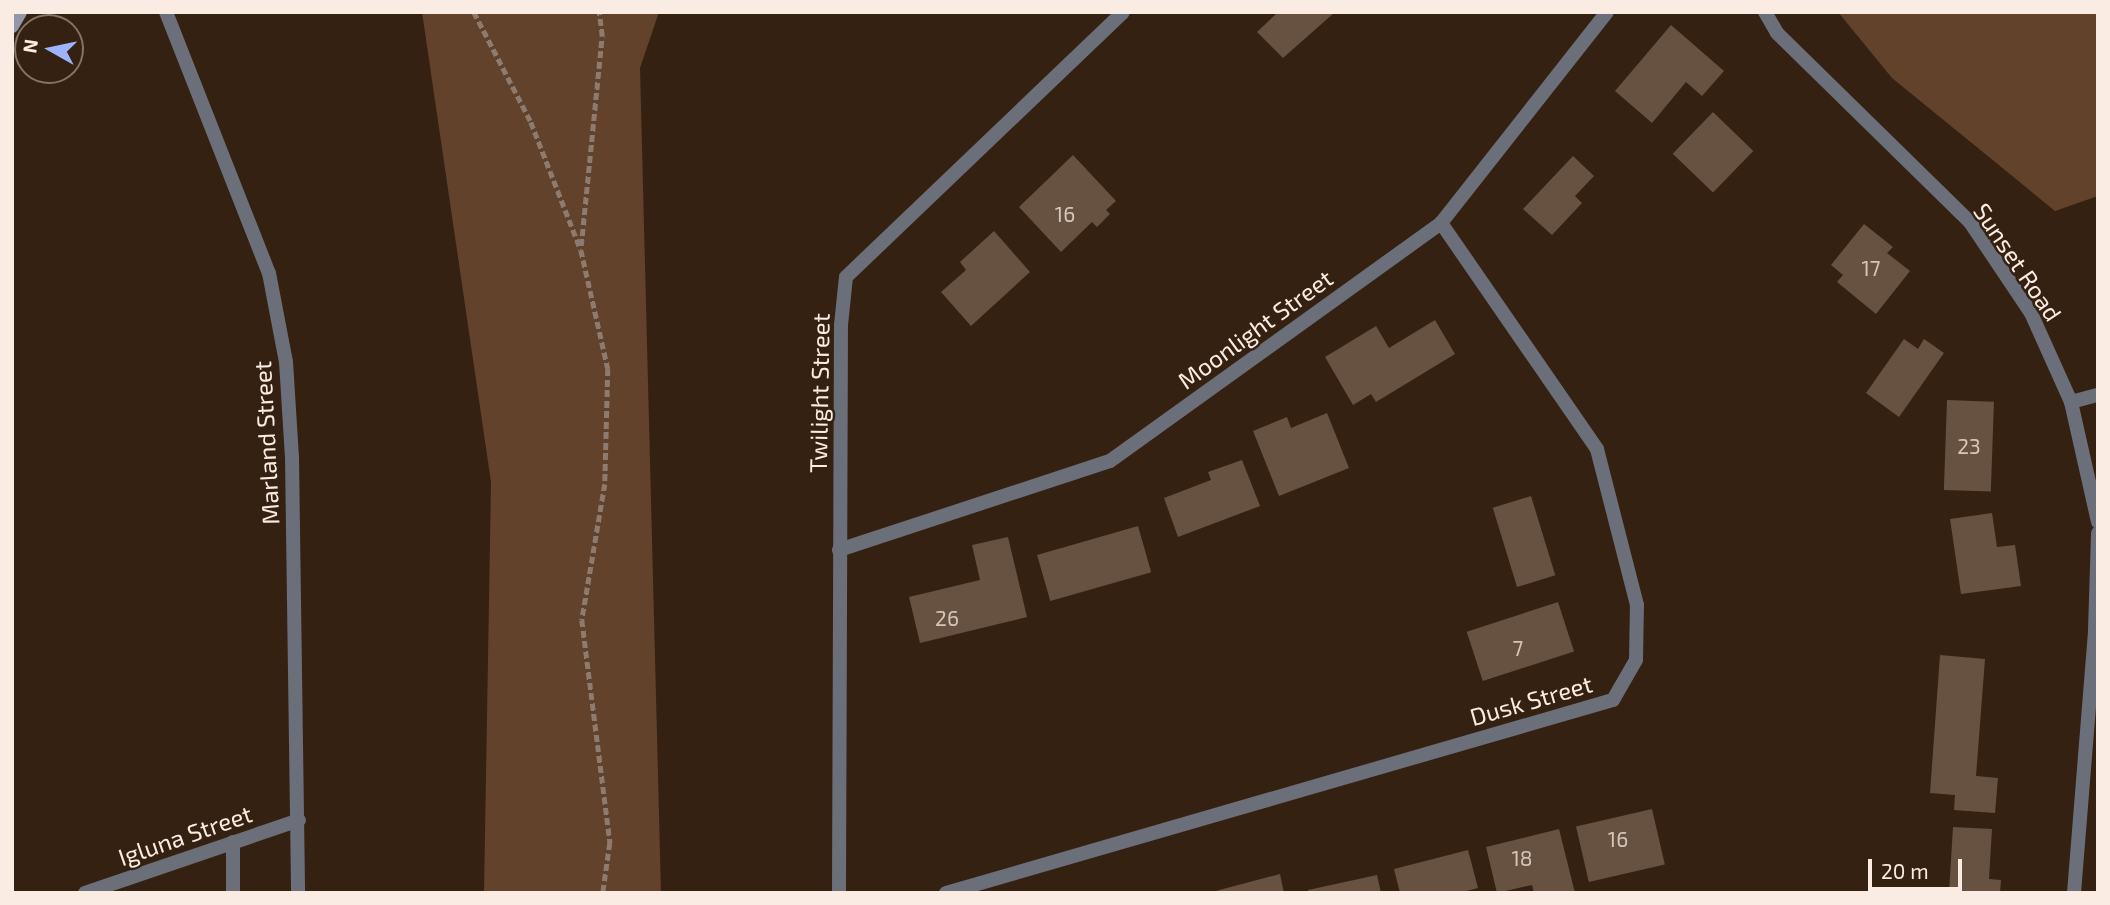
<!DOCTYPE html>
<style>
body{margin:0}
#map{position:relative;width:2110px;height:905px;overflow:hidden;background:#352112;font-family:"Exo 2",sans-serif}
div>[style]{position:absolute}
.green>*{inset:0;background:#62422b}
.building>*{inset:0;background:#675141;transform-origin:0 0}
.path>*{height:4.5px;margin-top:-2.25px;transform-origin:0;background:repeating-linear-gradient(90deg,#8c7b6e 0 7px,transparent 0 10.5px)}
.street>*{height:14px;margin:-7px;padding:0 7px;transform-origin:7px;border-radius:7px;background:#6b6f7a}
.secondary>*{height:14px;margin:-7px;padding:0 7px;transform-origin:7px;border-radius:7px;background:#9298a9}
span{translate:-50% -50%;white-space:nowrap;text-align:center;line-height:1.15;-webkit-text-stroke:5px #352112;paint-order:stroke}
.number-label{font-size:21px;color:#d5c5ba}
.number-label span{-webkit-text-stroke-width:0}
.street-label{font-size:24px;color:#faece2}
.frame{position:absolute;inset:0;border:14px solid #faece2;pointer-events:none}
.north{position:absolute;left:14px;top:14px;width:70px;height:70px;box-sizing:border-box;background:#352112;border:2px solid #847265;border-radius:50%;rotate:279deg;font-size:19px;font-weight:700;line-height:28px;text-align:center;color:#faece2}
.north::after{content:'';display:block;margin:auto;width:24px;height:32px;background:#9db4fd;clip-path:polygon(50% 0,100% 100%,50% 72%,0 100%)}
.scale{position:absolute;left:1868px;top:859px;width:94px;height:32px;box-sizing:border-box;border:4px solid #faece2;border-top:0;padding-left:9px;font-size:21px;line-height:24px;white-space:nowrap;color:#faece2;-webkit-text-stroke:5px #352112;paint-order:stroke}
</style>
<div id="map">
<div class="green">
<div style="clip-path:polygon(422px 12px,659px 12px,640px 68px,661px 893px,484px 893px,491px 482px)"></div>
<div style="clip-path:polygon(1838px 12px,2098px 12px,2098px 196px,2055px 211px,1892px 78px)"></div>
</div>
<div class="building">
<div style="clip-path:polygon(1278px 12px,1335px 12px,1283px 58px,1257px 32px)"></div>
<div style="clip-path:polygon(1671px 25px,1724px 71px,1702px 96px,1686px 82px,1652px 123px,1615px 91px)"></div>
<div style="left:1713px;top:112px;width:56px;height:58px;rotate:44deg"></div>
<div style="clip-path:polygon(1073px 155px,1116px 201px,1106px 210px,1110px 214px,1097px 227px,1092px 222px,1061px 252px,1019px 207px)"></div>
<div style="clip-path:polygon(1573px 156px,1594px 176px,1575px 196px,1582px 203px,1552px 235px,1523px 209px)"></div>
<div style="clip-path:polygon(1864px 224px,1893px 247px,1887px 253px,1910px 271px,1876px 314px,1837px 282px,1843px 275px,1831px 265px)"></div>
<div style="clip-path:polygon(994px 231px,1030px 272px,971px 326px,941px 292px,966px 270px,960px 262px)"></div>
<div style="clip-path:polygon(1435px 320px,1455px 354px,1376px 402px,1371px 394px,1353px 405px,1325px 357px,1376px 326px,1389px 348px)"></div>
<div style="clip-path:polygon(1904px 339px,1918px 349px,1924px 339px,1944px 353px,1899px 417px,1866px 393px)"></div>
<div style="left:1947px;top:400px;width:47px;height:90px;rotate:2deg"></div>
<div style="clip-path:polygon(1327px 413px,1349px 468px,1279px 496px,1253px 431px,1287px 417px,1291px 428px)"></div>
<div style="clip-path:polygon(1242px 460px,1260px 506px,1178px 537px,1164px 498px,1211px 480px,1208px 472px)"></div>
<div style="left:1531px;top:496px;width:83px;height:40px;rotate:73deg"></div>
<div style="clip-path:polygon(1992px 513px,1997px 547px,2015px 545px,2021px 586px,1961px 594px,1950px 519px)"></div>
<div style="left:1138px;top:526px;width:48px;height:105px;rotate:74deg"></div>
<div style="clip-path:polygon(1008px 537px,1027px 617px,920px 643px,909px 597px,980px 580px,972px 545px)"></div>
<div style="left:1558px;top:602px;width:52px;height:96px;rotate:72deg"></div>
<div style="clip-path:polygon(1940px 655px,1985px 659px,1976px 776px,1998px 778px,1995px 813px,1954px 810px,1955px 795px,1930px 793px)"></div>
<div style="left:1652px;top:809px;width:57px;height:78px;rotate:77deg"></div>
<div style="clip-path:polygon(1953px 827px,1992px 829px,1989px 879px,2001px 880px,2000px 893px,1949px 893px)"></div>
<div style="clip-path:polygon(1559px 829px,1575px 893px,1534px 893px,1532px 885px,1497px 893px,1486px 847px)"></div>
<div style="clip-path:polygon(1468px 850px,1478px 888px,1459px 893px,1400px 893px,1394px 869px)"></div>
<div style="clip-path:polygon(1280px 874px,1284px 893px,1212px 893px,1212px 892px)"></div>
<div style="clip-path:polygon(1377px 875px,1381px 893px,1308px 893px,1308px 890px)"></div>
</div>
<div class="path">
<div style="left:474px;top:12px;width:124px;rotate:62.6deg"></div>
<div style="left:531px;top:122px;width:137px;rotate:68.7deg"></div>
<div style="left:581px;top:250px;width:122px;rotate:77.2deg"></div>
<div style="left:608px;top:369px;width:115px;rotate:91.5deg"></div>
<div style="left:605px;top:484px;width:138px;rotate:99.6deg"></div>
<div style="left:582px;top:620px;width:225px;rotate:82.8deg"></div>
<div style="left:610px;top:843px;width:50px;rotate:98deg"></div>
<div style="left:581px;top:246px;width:211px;rotate:-84.3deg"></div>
<div style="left:602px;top:36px;width:24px;rotate:-97deg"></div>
</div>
<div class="street">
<div style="left:166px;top:12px;width:281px;rotate:68.5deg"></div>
<div style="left:269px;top:273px;width:91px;rotate:79.2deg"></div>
<div style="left:286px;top:362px;width:95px;rotate:86.4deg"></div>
<div style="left:292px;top:457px;width:436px;rotate:89.2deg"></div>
<div style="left:1765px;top:12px;width:24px;rotate:60deg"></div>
<div style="left:1777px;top:33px;width:270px;rotate:44.4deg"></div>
<div style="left:1970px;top:222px;width:110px;rotate:56.2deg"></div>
<div style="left:2031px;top:313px;width:98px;rotate:65.8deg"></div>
<div style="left:2071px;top:402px;width:123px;rotate:77.3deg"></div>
<div style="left:2071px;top:402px;width:28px;rotate:-15deg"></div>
<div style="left:839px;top:550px;width:285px;rotate:-18.2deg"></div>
<div style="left:1110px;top:461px;width:408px;rotate:-35.7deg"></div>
<div style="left:1441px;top:223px;width:268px;rotate:-51.8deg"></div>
<div style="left:85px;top:893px;width:226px;rotate:-18.8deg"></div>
<div style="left:233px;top:893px;width:51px;rotate:-90deg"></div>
<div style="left:839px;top:893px;width:568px;rotate:-89.8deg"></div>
<div style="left:841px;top:325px;width:48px;rotate:-84.1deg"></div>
<div style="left:846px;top:277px;width:383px;rotate:-43.7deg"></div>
<div style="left:946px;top:893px;width:694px;rotate:-16.14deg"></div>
<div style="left:1613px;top:700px;width:46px;rotate:-60.1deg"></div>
<div style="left:1636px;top:660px;width:55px;rotate:-89deg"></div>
<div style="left:1637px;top:605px;width:161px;rotate:-104.4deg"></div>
<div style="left:1597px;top:449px;width:275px;rotate:-124.6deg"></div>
<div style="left:2074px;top:893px;width:264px;rotate:-85.4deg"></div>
<div style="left:2095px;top:630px;width:97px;rotate:-88.2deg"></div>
</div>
<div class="secondary">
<div style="left:12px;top:26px;width:16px;rotate:-60deg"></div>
</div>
<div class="number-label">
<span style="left:1065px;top:214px">16</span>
<span style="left:1871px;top:268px">17</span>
<span style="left:1969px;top:446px">23</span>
<span style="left:947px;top:618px">26</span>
<span style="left:1518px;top:648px">7</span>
<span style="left:1618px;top:839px">16</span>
<span style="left:1522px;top:858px">18</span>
</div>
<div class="street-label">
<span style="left:2018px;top:262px;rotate:56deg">Sunset Road</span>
<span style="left:1255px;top:329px;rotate:-36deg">Moonlight Street</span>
<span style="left:819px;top:393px;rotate:-89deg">Twilight Street</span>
<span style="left:266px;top:443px;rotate:-93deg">Marland Street</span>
<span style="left:1531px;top:700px;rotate:-16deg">Dusk Street</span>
<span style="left:185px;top:835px;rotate:-19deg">Igluna Street</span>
</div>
<div class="frame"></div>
<div class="north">N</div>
<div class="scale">20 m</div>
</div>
